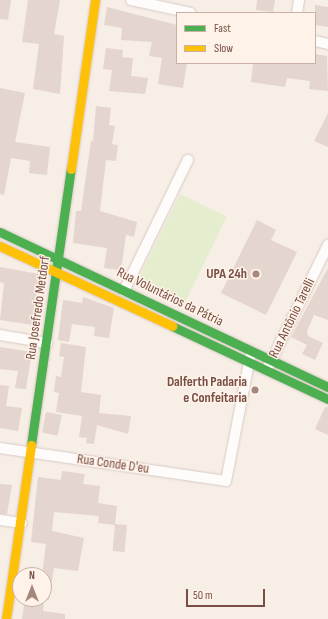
<!DOCTYPE html>
<meta charset="utf-8">
<style>
body{margin:0}
#map{position:relative;width:328px;height:619px;overflow:hidden;background:#f7eee6;font-family:"Sofia Sans Condensed",sans-serif}
div>[style]{position:absolute}
.green>*{inset:0;background:#e5edcf;transform-origin:0 0}
.building>*{inset:0;background:#e4d5ce;transform-origin:0 0}
.roads{filter:drop-shadow(0 0 1px #d8cac5) drop-shadow(0 0 1px #d8cac5)}
.street>*{height:10px;margin:-5px;padding:0 5px;transform-origin:5px;border-radius:5px;background:#fefcfb}
.fast>*{height:9px;margin:-4.5px;padding:0 4.5px;transform-origin:4.5px;border-radius:4.5px;background:#4caf50}
.slow>*{height:9px;margin:-4.5px;padding:0 4.5px;transform-origin:4.5px;border-radius:4.5px;background:#ffc107}
.dots>*{width:11px;height:11px;translate:-50% -50%;box-sizing:border-box;border:2px solid #fff2e8;border-radius:50%}
span{translate:-50% -50%;white-space:nowrap;text-align:center;line-height:1.15;-webkit-text-stroke:3px #fff2e8;paint-order:stroke}
.poi-label{font-size:14px;color:#774f45;font-weight:700}
.right{translate:-100% -50%;text-align:right}
.street-label{font-size:14px;color:#774f45}
.legend{position:absolute;left:176px;top:12px;width:140px;height:52px;box-sizing:border-box;background:#fff2e8;border:1px solid #c9b1a7;margin:0;padding:5px 7px;list-style:none;font-size:12px;color:#774f45}
.legend li{display:flex;align-items:center;gap:8px;height:20px}
.legend b{width:20px;border:1px solid #c9b1a7}
.north{position:absolute;left:12px;top:567px;width:40px;height:40px;box-sizing:border-box;background:#fff2e8;border:1px solid #c9b1a7;border-radius:50%;rotate:0deg;font-size:11px;font-weight:700;line-height:16px;text-align:center;color:#774f45}
.north::after{content:'';display:block;margin:auto;width:14px;height:18px;background:#a4877d;clip-path:polygon(50% 0,100% 100%,50% 72%,0 100%)}
.scale{position:absolute;left:186px;top:589px;width:79px;height:18px;box-sizing:border-box;border:2px solid #774f45;border-top:0;padding-left:5px;font-size:12px;line-height:14px;white-space:nowrap;color:#774f45;-webkit-text-stroke:3px #fff2e8;paint-order:stroke}
</style>
<div id="map">
<div class="green">
<div style="left:180px;top:194px;width:52px;height:100px;rotate:26deg"></div>
</div>
<div class="building">
<div style="clip-path:polygon(0 0,11px 0,8px 20px,0 19px)"></div>
<div style="clip-path:polygon(28px 0,60px 0,54px 34px,64px 36px,60px 94px,33px 89px,39px 44px,22px 42px)"></div>
<div style="clip-path:polygon(257px 0,275px 0,273px 12px,256px 10px)"></div>
<div style="clip-path:polygon(315px 5px,328px 7px,328px 27px,315px 25px)"></div>
<div style="clip-path:polygon(107px 7px,177px 25px,177px 63px,187px 63px,183px 88px,158px 84px,162px 58px,149px 56px,152px 42px,121px 40px,122px 28px,104px 25px)"></div>
<div style="clip-path:polygon(106px 48px,123px 50px,122px 57px,133px 58px,131px 76px,148px 78px,145px 94px,109px 91px,112px 70px,103px 69px)"></div>
<div style="clip-path:polygon(315px 54px,327px 56px,328px 91px,309px 89px,310px 81px,287px 78px,285px 87px,251px 82px,253px 63px,315px 63px)"></div>
<div style="clip-path:polygon(0 88px,25px 93px,15px 142px,50px 147px,47px 175px,29px 173px,30px 161px,11px 158px,4px 195px,0 194px)"></div>
<div style="clip-path:polygon(96px 106px,111px 108px,109px 125px,115px 126px,112px 144px,118px 145px,116px 161px,106px 160px,100px 211px,137px 222px,134px 237px,126px 235px,121px 270px,104px 268px,107px 248px,73px 243px,76px 211px,81px 211px,91px 141px,93px 141px)"></div>
<div style="clip-path:polygon(328px 113px,328px 147px,314px 141px)"></div>
<div style="clip-path:polygon(257px 220px,276px 230px,271px 240px,297px 252px,266px 315px,221px 293px)"></div>
<div style="clip-path:polygon(0 267px,39px 274px,33px 325px,0 320px,4px 283px,0 282px)"></div>
<div style="clip-path:polygon(328px 268px,328px 320px,314px 315px,307px 331px,308px 336px,323px 343px,315px 360px,302px 354px,307px 345px,291px 337px)"></div>
<div style="clip-path:polygon(83px 297px,114px 308px,109px 338px,94px 336px,95px 327px,72px 324px,69px 342px,58px 340px,63px 300px,82px 303px)"></div>
<div style="clip-path:polygon(61px 343px,86px 347px,81px 392px,101px 395px,99px 413px,131px 416px,128px 434px,97px 425px,94px 444px,86px 443px,87px 438px,79px 437px,82px 416px,56px 412px,59px 393px,54px 392px,56px 376px,61px 377px,64px 357px,59px 356px)"></div>
<div style="clip-path:polygon(0 347px,32px 352px,26px 389px,15px 388px,18px 371px,0 369px)"></div>
<div style="clip-path:polygon(0 385px,9px 386px,6px 406px,22px 408px,18px 431px,0 428px)"></div>
<div style="clip-path:polygon(325px 407px,328px 407px,328px 435px,315px 429px)"></div>
<div style="left:46px;top:412px;width:16px;height:21px;rotate:11deg"></div>
<div style="clip-path:polygon(62px 471px,85px 474px,83px 484px,100px 486px,98px 503px,117px 506px,115px 525px,98px 523px,99px 516px,54px 512px,52px 531px,84px 538px,78px 571px,54px 568px,49px 600px,44px 600px,43px 611px,65px 614px,65px 619px,22px 619px,25px 599px,44px 599px,42px 575px,46px 544px,31px 542px,38px 477px,61px 480px)"></div>
<div style="clip-path:polygon(0 484px,12px 485px,7px 514px,0 514px)"></div>
<div style="left:115px;top:524px;width:12px;height:27px;rotate:5deg"></div>
</div>
<div class="roads">
<div class="street">
<div style="left:131px;top:0;width:61px;rotate:12.2deg"></div>
<div style="left:297px;top:13px;width:13px;rotate:-81deg"></div>
<div style="left:315px;top:41px;width:13px;rotate:13deg"></div>
<div style="left:124px;top:291px;width:146px;rotate:-64deg"></div>
<div style="left:0;top:335px;width:48px;rotate:9.7deg"></div>
<div style="left:269px;top:365px;width:134px;rotate:-63.8deg"></div>
<div style="left:0;top:448px;width:228px;rotate:8.3deg"></div>
<div style="left:226px;top:481px;width:126px;rotate:-79deg"></div>
<div style="left:0;top:520px;width:22px;rotate:8deg"></div>
</div>
<div class="fast">
<div style="left:0;top:232px;width:363px;rotate:25.3deg"></div>
<div style="left:172px;top:326px;width:172px;rotate:25.1deg"></div>
<div style="left:31px;top:445px;width:279px;rotate:-81.8deg"></div>
</div>
<div class="slow">
<div style="left:71px;top:169px;width:171px;rotate:-81.9deg"></div>
<div style="left:0;top:246px;width:190px;rotate:24.9deg"></div>
<div style="left:6px;top:619px;width:176px;rotate:-81.8deg"></div>
</div>
</div>
<div class="dots">
<div style="left:256px;top:274px;background:#a4877d"></div>
<div style="left:255px;top:390px;background:#a4877d"></div>
</div>
<div class="poi-label">
<span class="right" style="left:247px;top:274px">UPA 24h</span>
<span class="right" style="left:247px;top:390px">Dalferth Padaria<br>e Confeitaria</span>
</div>
<div class="street-label">
<span style="left:170px;top:297px;rotate:26deg">Rua Voluntários da Pátria</span>
<span style="left:38px;top:308px;rotate:-82deg">Rua Josefredo Metdorf</span>
<span style="left:292px;top:318px;rotate:-64deg">Rua Antônio Tarelli</span>
<span style="left:113px;top:464px;rotate:8deg">Rua Conde D'eu</span>
</div>
<ul class="legend">
<li><b style="height:5px;background:#4caf50"></b>Fast</li>
<li><b style="height:5px;background:#ffc107"></b>Slow</li>
</ul>
<div class="north">N</div>
<div class="scale">50 m</div>
</div>
